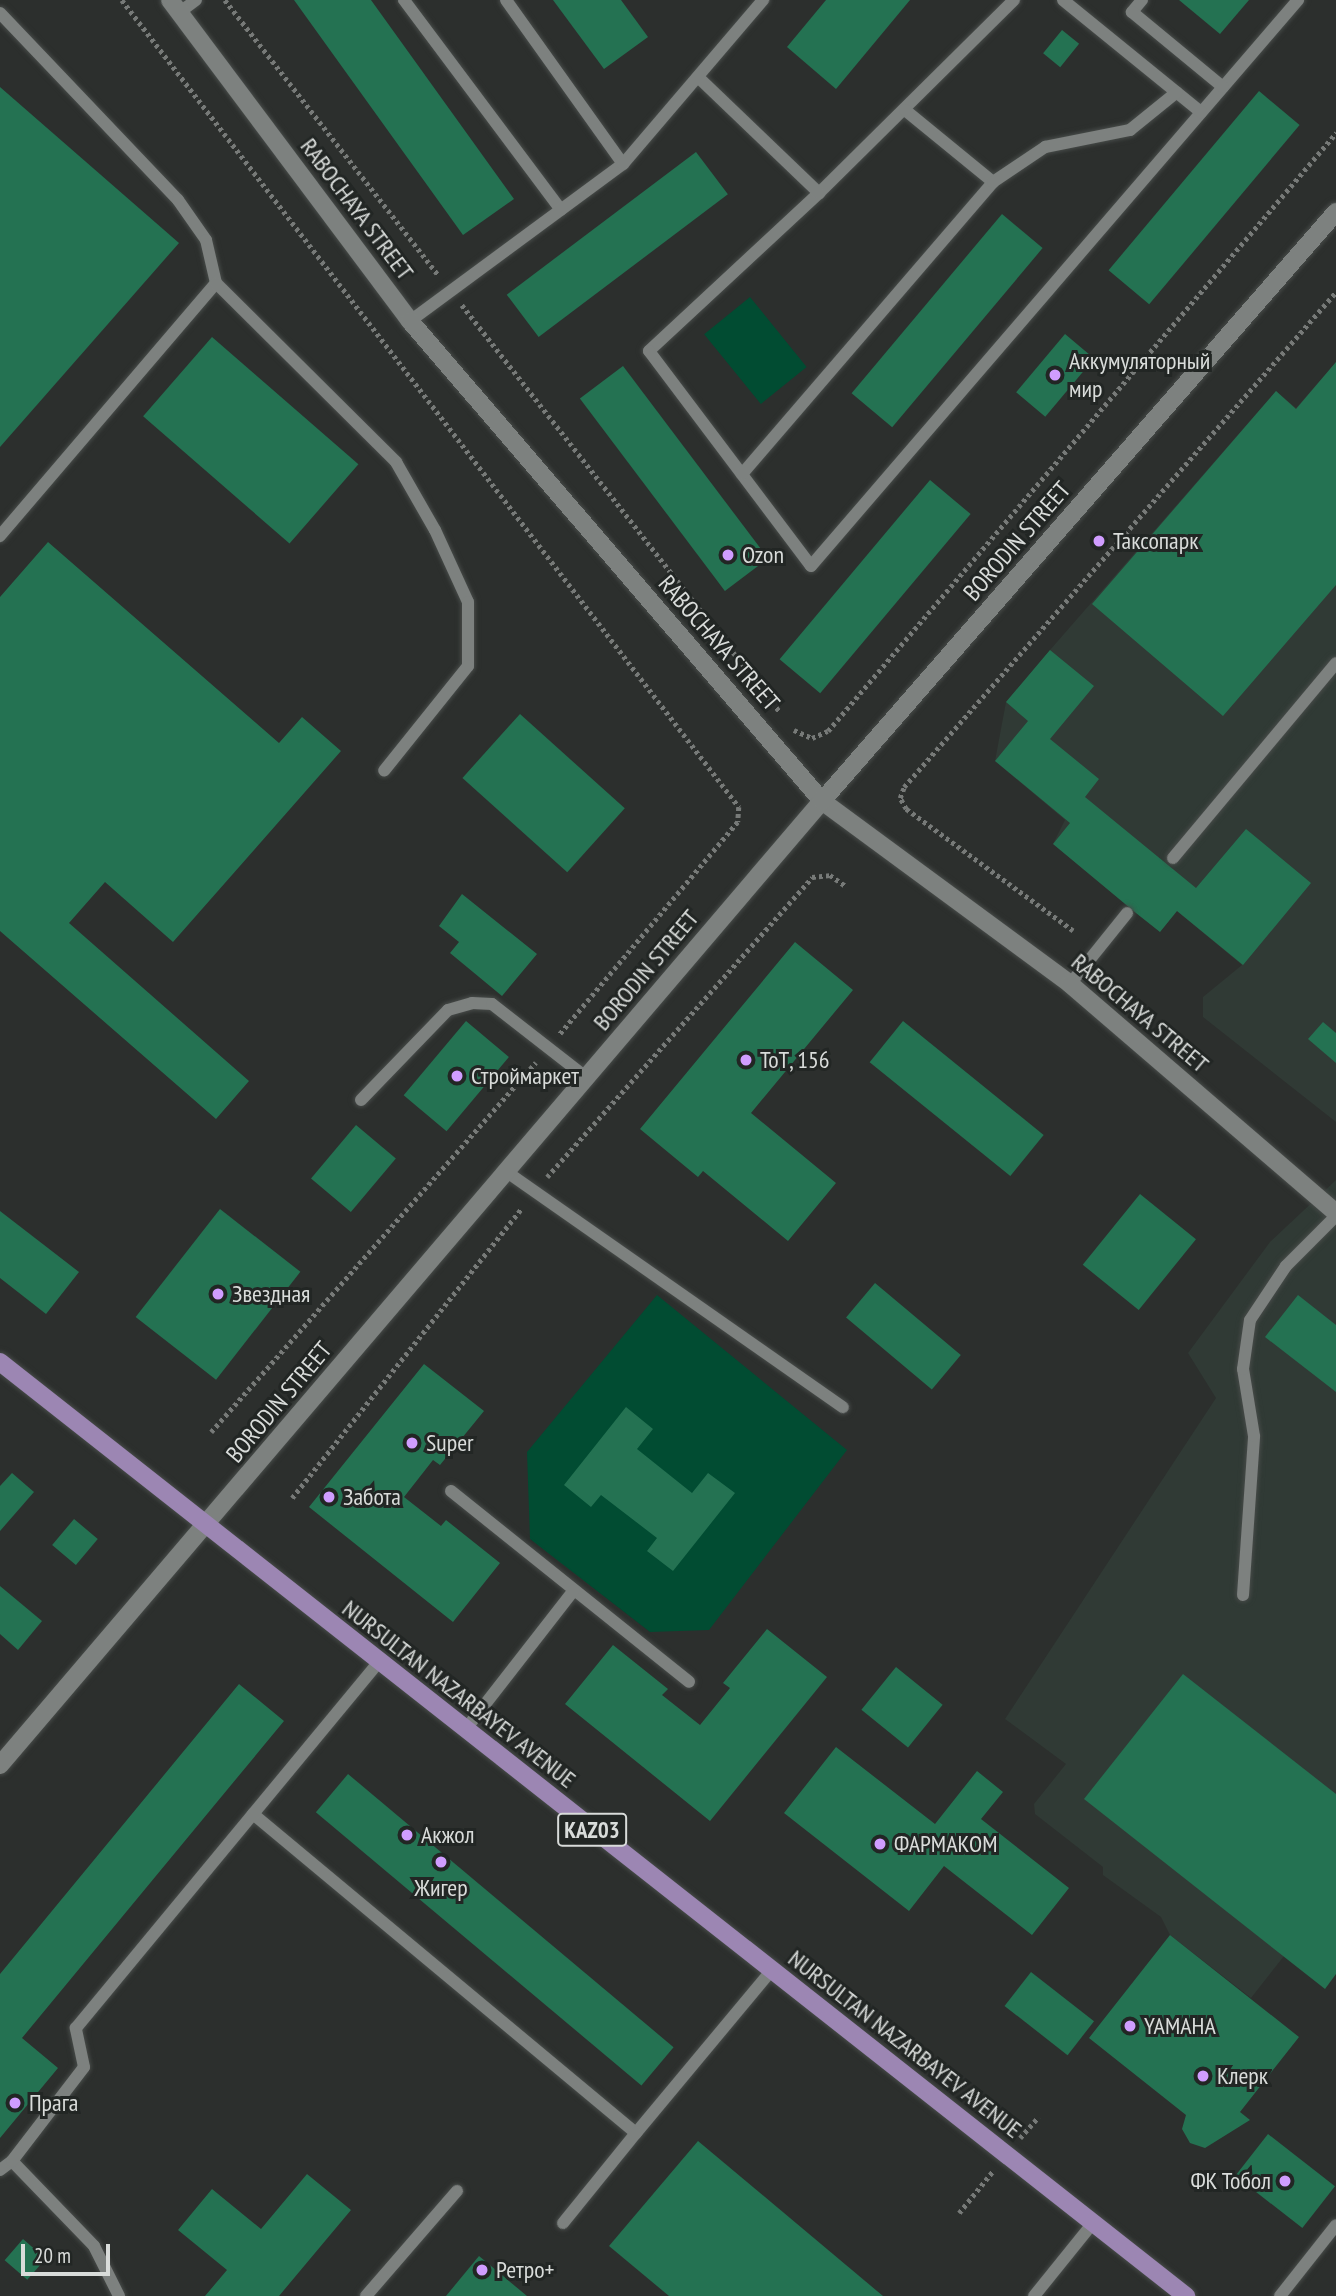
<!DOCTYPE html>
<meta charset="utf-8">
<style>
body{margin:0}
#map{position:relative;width:1336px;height:2296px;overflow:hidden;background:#2c2f2d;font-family:"PT Sans Narrow",sans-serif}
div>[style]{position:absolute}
.built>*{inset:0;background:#303a35}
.green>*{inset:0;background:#014c32;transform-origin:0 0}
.building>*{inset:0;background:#247252;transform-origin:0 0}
.path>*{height:4.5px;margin-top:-2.25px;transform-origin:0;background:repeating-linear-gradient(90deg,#777a78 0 3.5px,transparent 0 7px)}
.roads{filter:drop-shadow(0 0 2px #474b49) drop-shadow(0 0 2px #474b49)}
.service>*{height:12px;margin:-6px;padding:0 6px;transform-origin:6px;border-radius:6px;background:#7d817f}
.minor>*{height:18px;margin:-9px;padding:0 9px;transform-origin:9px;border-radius:9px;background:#7d817f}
.tertiary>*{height:18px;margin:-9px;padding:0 9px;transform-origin:9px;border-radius:9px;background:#7d817f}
.primary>*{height:18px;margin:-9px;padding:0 9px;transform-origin:9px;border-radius:9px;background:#9c86b3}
.dots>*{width:19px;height:19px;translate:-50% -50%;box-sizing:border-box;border:4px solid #222624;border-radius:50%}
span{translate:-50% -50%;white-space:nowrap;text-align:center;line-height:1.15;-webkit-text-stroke:6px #222624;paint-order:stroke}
.shield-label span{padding:2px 5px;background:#222624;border:2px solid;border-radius:5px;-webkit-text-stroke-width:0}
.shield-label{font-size:23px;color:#d9dcda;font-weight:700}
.street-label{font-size:24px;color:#d9dcda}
.poi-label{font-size:24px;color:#d9dcda}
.left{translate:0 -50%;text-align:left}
.right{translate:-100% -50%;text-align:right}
.scale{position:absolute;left:21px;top:2244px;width:89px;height:32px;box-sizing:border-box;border:4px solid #d9dcda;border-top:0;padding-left:9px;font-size:21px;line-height:24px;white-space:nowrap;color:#d9dcda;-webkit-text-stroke:5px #222624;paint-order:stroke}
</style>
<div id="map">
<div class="built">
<div style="clip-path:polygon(1336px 362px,1336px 1122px,1203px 1017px,1203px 997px,1242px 965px,1177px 911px,1160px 932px,1131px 909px,1053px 844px,1065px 820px,995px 761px,1006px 702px,1050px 650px,1276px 391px,1296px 408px)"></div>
<div style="clip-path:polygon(1336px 1180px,1336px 1890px,1251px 1998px,1170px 1935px,1161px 1917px,1103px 1875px,1103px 1867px,1035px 1814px,1034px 1804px,1066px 1764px,1005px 1719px,1216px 1398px,1188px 1353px,1270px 1242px)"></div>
</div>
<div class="green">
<div style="left:750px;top:297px;width:90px;height:59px;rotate:51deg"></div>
<div style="clip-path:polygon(657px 1295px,847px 1450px,709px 1630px,650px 1632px,530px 1539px,527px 1452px)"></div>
</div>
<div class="building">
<div style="clip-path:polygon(294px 0,371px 0,514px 199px,463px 235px)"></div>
<div style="clip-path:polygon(553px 0,621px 0,648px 37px,604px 69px)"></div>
<div style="clip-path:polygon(826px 0,910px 0,836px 89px,787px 47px)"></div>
<div style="clip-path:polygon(1179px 0,1249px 0,1220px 34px)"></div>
<div style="left:1062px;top:30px;width:22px;height:30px;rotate:39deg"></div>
<div style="clip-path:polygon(0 87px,179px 243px,0 447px)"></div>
<div style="left:1259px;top:91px;width:53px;height:234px;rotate:40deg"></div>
<div style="left:696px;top:152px;width:53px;height:237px;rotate:53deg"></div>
<div style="left:1002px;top:214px;width:53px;height:234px;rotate:40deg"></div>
<div style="left:1065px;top:334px;width:38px;height:76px;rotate:40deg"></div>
<div style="left:212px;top:337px;width:194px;height:105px;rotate:41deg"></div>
<div style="clip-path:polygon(1336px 362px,1336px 585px,1223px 716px,1092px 604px,1276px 391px,1296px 409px)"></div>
<div style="left:623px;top:366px;width:241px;height:54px;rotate:53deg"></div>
<div style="left:930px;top:480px;width:53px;height:234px;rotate:40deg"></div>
<div style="clip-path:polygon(48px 542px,279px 743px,302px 717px,341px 751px,173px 942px,105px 882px,69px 923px,249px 1081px,216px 1119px,0 931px,0 597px)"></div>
<div style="clip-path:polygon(1050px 650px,1094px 686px,1050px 739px,1099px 779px,1085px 797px,1196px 888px,1246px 829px,1311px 883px,1243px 965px,1177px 911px,1160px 932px,1136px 913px,1053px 844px,1070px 823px,995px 761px,1028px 721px,1006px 702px)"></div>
<div style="left:520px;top:714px;width:141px;height:86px;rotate:42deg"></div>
<div style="clip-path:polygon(462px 894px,537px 954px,502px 996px,450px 953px,459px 942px,439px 926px)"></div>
<div style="clip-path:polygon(795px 942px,853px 990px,751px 1113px,836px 1183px,788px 1241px,703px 1171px,698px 1177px,640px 1129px)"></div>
<div style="left:466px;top:1021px;width:56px;height:97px;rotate:40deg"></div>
<div style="left:903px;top:1021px;width:181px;height:53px;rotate:39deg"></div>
<div style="clip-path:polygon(1323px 1022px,1336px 1033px,1336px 1063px,1308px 1039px)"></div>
<div style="left:356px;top:1125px;width:52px;height:70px;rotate:40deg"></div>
<div style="left:1140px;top:1194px;width:72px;height:91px;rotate:39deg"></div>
<div style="left:220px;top:1209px;width:102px;height:137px;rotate:38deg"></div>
<div style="clip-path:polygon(0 1211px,79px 1272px,46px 1314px,0 1278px)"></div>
<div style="left:875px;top:1283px;width:112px;height:45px;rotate:40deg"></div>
<div style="clip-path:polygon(1298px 1295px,1336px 1325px,1336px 1392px,1265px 1337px)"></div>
<div style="clip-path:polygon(424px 1364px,484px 1411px,440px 1465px,433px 1460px,404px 1497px,441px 1526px,446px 1520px,500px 1563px,453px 1622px,309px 1507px)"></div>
<div style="clip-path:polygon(626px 1407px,653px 1429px,637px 1449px,692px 1493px,708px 1473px,735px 1493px,673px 1571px,647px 1551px,657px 1538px,601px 1495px,591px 1507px,564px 1485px)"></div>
<div style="clip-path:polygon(12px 1473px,34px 1492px,0 1531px,0 1486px)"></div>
<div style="left:74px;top:1519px;width:31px;height:34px;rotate:40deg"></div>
<div style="clip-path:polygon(0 1586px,42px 1621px,18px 1650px,0 1634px)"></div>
<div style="clip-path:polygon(767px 1629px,827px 1677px,710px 1821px,565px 1704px,613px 1645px,668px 1689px,662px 1695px,700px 1725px,730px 1688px,723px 1683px)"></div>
<div style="left:896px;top:1667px;width:60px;height:55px;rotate:39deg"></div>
<div style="clip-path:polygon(1183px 1674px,1336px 1794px,1336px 1974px,1325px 1989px,1084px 1799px)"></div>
<div style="clip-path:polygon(239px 1684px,284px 1721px,22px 2038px,58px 2068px,0 2138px,0 1974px)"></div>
<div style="clip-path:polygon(836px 1747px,935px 1824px,977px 1771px,1003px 1792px,981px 1819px,1069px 1888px,1032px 1935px,944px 1866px,909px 1911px,784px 1813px)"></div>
<div style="left:348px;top:1774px;width:425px;height:50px;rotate:40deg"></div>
<div style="clip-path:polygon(1170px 1935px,1299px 2037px,1240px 2112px,1250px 2120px,1205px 2148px,1190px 2143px,1182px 2129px,1186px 2115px,1089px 2038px)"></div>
<div style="left:1031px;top:1972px;width:80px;height:43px;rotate:38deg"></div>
<div style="left:1268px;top:2134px;width:85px;height:53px;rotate:38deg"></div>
<div style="clip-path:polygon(698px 2141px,883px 2296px,669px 2296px,609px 2246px)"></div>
<div style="clip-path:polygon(307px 2174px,351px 2210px,279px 2296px,205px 2296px,227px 2270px,178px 2230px,212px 2189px,261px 2229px)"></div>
<div style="left:23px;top:2239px;width:30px;height:28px;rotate:41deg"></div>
<div style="clip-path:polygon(479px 2256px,527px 2296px,446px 2296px)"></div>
</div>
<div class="path">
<div style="left:122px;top:0;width:1016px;rotate:52.6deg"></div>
<div style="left:739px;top:807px;width:15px;rotate:94deg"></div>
<div style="left:738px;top:822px;width:277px;rotate:130deg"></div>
<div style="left:225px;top:0;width:349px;rotate:52.2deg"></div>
<div style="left:462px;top:305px;width:517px;rotate:52deg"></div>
<div style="left:794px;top:730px;width:20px;rotate:24deg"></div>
<div style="left:812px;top:738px;width:17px;rotate:-24deg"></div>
<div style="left:828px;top:731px;width:785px;rotate:-49.65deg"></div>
<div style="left:1073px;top:931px;width:207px;rotate:-143.9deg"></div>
<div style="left:906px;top:809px;width:13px;rotate:-119deg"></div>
<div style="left:900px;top:798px;width:12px;rotate:-70deg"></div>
<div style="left:904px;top:787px;width:657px;rotate:-48.89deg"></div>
<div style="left:547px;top:1177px;width:400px;rotate:-48.5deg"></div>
<div style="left:812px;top:877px;width:18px;rotate:-6deg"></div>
<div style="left:830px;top:875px;width:19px;rotate:35deg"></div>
<div style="left:211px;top:1432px;width:492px;rotate:-48.7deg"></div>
<div style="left:292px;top:1498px;width:370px;rotate:-51.6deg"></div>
<div style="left:1020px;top:2138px;width:28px;rotate:-49deg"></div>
<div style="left:959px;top:2213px;width:54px;rotate:-51deg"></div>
</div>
<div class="roads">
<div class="service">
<div style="left:404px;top:0;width:262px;rotate:53.2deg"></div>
<div style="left:506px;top:0;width:201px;rotate:54.5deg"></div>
<div style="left:1014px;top:0;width:274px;rotate:135.3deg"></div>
<div style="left:819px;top:193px;width:232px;rotate:137.1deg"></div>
<div style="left:649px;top:351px;width:269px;rotate:53deg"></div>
<div style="left:811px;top:566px;width:747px;rotate:-49.29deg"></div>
<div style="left:1063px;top:0;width:178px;rotate:39.1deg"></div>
<div style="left:1142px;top:0;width:16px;rotate:130deg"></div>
<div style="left:1132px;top:12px;width:118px;rotate:39.5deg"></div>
<div style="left:180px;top:12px;width:20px;rotate:-37deg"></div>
<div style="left:0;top:13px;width:258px;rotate:46.4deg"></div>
<div style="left:178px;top:200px;width:49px;rotate:55deg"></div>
<div style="left:206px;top:240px;width:44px;rotate:76.9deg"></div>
<div style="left:216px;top:283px;width:333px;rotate:130.5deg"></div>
<div style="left:698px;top:77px;width:168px;rotate:43.8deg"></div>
<div style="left:905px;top:110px;width:114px;rotate:39.3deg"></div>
<div style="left:216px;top:283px;width:254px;rotate:44.8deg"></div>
<div style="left:396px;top:462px;width:78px;rotate:60.2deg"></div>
<div style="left:435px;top:530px;width:79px;rotate:65.4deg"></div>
<div style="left:468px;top:602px;width:64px;rotate:90deg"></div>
<div style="left:468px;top:666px;width:134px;rotate:128.7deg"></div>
<div style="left:410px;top:321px;width:265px;rotate:-36.4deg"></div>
<div style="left:623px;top:164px;width:216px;rotate:-49.5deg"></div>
<div style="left:742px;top:474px;width:385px;rotate:-49.3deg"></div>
<div style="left:993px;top:182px;width:63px;rotate:-33.9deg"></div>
<div style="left:1045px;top:147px;width:87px;rotate:-11.3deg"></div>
<div style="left:1130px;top:130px;width:60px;rotate:-39deg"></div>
<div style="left:1173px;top:858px;width:254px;rotate:-50.1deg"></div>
<div style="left:1070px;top:984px;width:91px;rotate:-51.2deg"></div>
<div style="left:361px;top:1100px;width:125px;rotate:-46deg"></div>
<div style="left:448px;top:1010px;width:25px;rotate:-16deg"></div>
<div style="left:472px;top:1003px;width:20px;rotate:3deg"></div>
<div style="left:492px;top:1004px;width:120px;rotate:37.9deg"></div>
<div style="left:507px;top:1172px;width:410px;rotate:35deg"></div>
<div style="left:451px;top:1491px;width:305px;rotate:38.7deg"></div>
<div style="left:1243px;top:1595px;width:159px;rotate:-86deg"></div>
<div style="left:1254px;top:1436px;width:68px;rotate:-99.3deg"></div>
<div style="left:1243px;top:1369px;width:49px;rotate:-81.9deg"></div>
<div style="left:1250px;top:1320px;width:65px;rotate:-56.3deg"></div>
<div style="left:1286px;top:1266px;width:71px;rotate:-45deg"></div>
<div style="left:465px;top:1730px;width:177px;rotate:-52.1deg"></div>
<div style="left:253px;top:1814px;width:498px;rotate:39.8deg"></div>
<div style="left:636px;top:2133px;width:212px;rotate:-50.2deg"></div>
<div style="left:12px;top:2161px;width:118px;rotate:46deg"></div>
<div style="left:94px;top:2246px;width:56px;rotate:63.4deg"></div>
<div style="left:0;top:2170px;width:15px;rotate:-37deg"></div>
<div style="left:12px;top:2161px;width:118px;rotate:-52.5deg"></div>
<div style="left:84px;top:2067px;width:40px;rotate:-102deg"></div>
<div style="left:76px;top:2028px;width:475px;rotate:-50.4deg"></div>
<div style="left:563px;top:2223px;width:116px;rotate:-51deg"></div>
<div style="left:366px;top:2296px;width:139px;rotate:-49.1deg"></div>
<div style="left:1034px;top:2296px;width:94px;rotate:-51.1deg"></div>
<div style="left:1280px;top:2296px;width:90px;rotate:-51.7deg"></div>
</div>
<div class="minor">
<div style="left:170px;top:0;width:401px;rotate:53.2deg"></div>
<div style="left:410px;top:321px;width:633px;rotate:49.36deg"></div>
<div style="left:822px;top:801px;width:308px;rotate:36.4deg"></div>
<div style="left:1070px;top:984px;width:351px;rotate:40.7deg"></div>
</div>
<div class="tertiary">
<div style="left:0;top:1765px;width:1267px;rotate:-49.55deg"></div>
<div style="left:822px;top:801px;width:782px;rotate:-48.89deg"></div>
</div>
<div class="primary">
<div style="left:0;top:1362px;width:1510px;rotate:38.22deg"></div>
</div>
</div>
<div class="dots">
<div style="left:1055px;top:375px;background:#d09dff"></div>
<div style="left:1099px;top:541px;background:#d09dff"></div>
<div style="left:728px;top:555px;background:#d09dff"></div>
<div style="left:746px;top:1060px;background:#d09dff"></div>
<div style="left:457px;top:1076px;background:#d09dff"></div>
<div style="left:218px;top:1294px;background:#d09dff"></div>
<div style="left:412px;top:1443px;background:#d09dff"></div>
<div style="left:329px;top:1497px;background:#d09dff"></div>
<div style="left:407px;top:1835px;background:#d09dff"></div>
<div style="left:880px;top:1844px;background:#d09dff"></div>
<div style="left:441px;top:1862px;background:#d09dff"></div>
<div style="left:1130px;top:2026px;background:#d09dff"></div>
<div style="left:1203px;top:2076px;background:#d09dff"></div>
<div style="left:15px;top:2103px;background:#d09dff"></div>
<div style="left:1285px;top:2181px;background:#d09dff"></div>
<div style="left:482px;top:2270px;background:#d09dff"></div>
</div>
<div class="shield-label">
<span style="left:592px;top:1830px">KАZ03</span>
</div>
<div class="street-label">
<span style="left:357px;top:209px;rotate:53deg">RABOCHAYA STREET</span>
<span style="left:1017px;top:541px;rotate:-49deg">BORODIN STREET</span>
<span style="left:719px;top:643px;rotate:49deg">RABOCHAYA STREET</span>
<span style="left:646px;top:970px;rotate:-50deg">BORODIN STREET</span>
<span style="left:1140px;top:1013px;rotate:40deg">RABOCHAYA STREET</span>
<span style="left:279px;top:1402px;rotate:-50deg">BORODIN STREET</span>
<span style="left:459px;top:1694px;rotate:38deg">NURSULTAN NAZARBAYEV AVENUE</span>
<span style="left:905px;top:2044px;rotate:38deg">NURSULTAN NAZARBAYEV AVENUE</span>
</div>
<div class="poi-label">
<span class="left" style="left:1069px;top:375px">Аккумуляторный<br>мир</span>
<span class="left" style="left:1113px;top:541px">Таксопарк</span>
<span class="left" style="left:742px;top:555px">Ozon</span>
<span class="left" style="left:760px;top:1060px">ТоТ, 156</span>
<span class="left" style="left:471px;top:1076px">Строймаркет</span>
<span class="left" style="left:232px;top:1294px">Звездная</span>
<span class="left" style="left:426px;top:1443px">Super</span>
<span class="left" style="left:343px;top:1497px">Забота</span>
<span class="left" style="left:421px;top:1835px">Акжол</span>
<span class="left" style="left:894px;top:1844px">ФАРМАКОМ</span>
<span style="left:441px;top:1888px">Жигер</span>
<span class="left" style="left:1144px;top:2026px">YAMAHA</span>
<span class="left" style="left:1217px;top:2076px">Клерк</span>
<span class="left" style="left:29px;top:2103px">Прага</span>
<span class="right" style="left:1271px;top:2181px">ФК Тобол</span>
<span class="left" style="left:496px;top:2270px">Ретро+</span>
</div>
<div class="scale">20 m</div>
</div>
